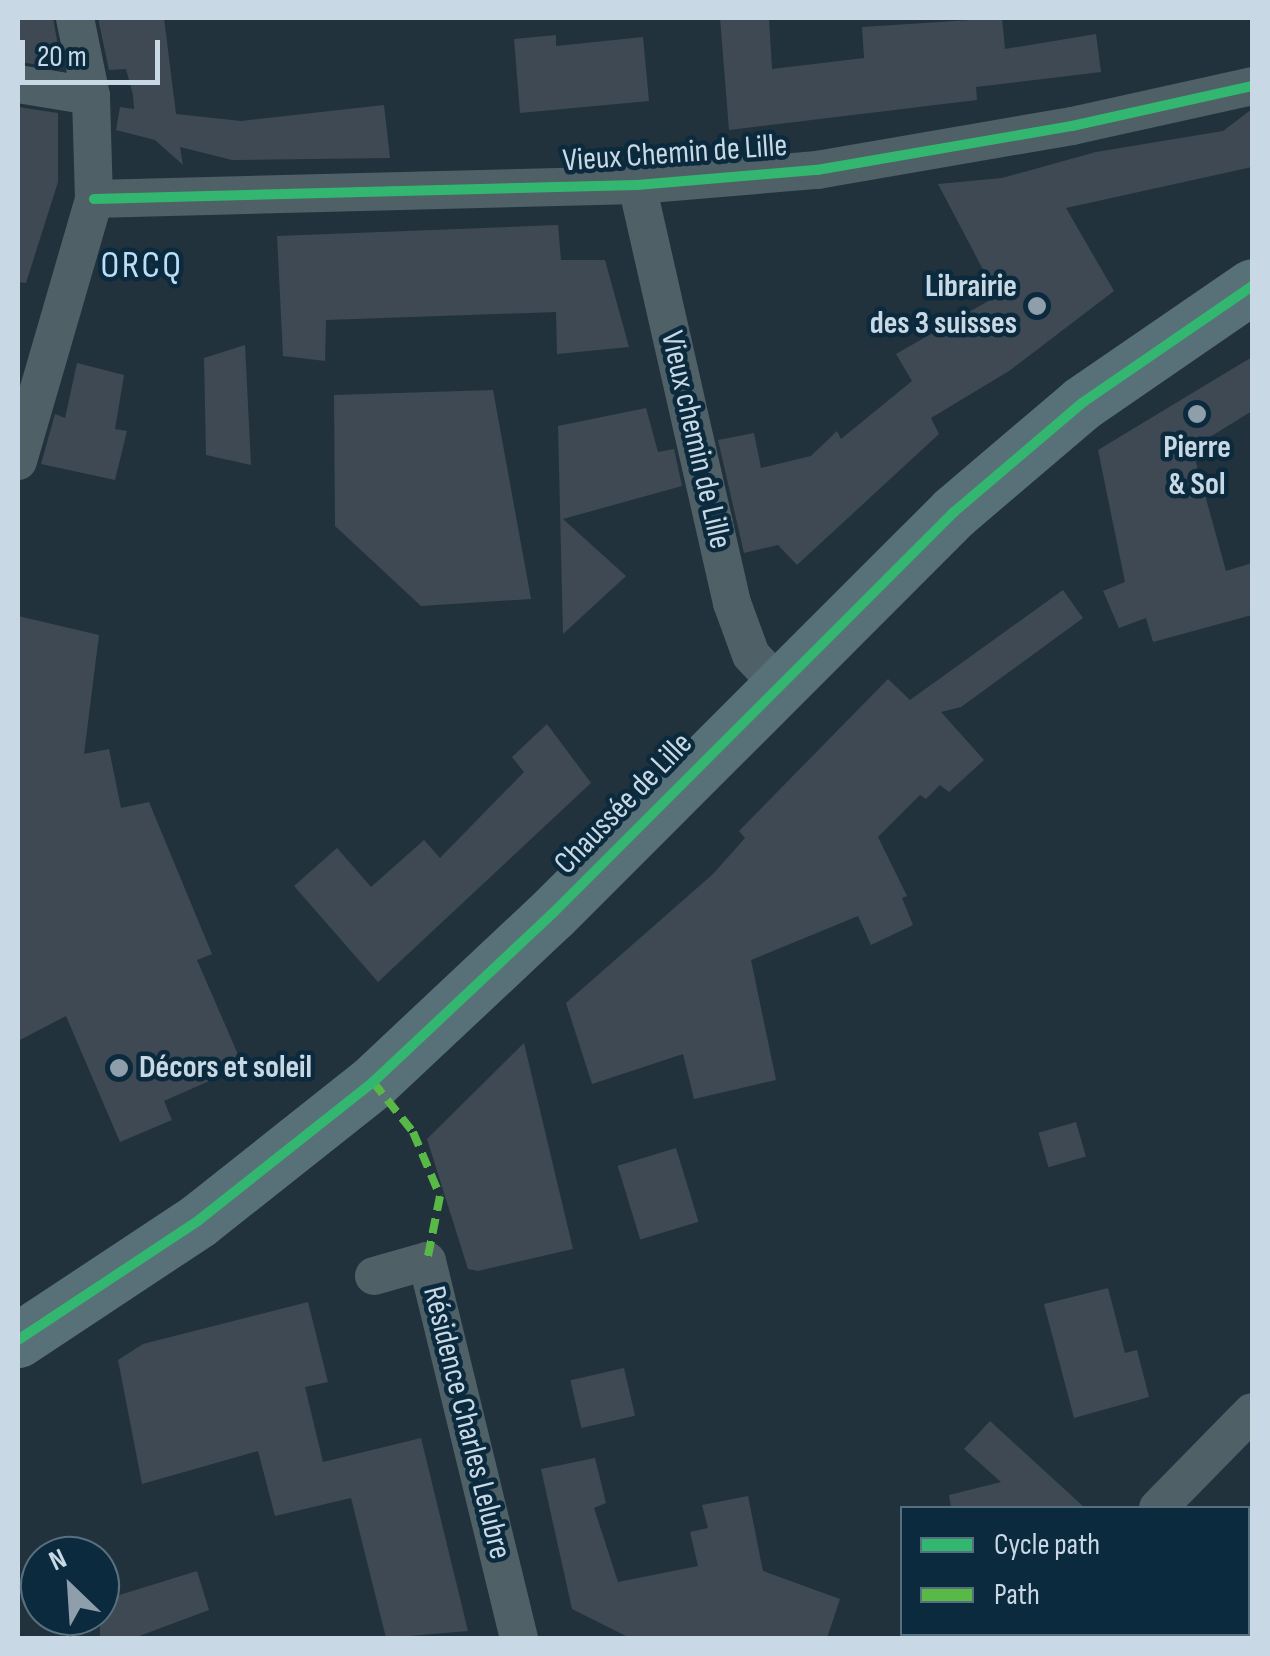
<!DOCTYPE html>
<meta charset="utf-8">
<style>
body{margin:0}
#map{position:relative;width:1270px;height:1656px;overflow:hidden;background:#22323d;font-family:"Sofia Sans Condensed",sans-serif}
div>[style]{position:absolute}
.building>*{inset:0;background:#3e4953;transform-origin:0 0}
.minor>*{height:38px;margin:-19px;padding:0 19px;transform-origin:19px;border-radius:19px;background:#4f6067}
.primary>*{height:55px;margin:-27.5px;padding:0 27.5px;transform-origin:27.5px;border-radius:27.5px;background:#587179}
.quiet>*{height:8px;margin-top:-4px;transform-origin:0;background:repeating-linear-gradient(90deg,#58b947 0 15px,transparent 0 23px)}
.cycleway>*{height:10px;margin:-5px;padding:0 5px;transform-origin:5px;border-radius:5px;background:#33b770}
.dots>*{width:28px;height:28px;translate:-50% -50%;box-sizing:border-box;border:5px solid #0c2a3d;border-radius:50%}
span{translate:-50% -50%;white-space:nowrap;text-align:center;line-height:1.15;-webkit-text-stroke:9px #0c2a3d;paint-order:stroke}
.street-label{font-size:32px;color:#c8d8e5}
.poi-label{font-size:32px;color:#c8d8e5;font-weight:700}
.right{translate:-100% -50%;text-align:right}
.left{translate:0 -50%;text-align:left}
.quarter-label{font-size:38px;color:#bcdef7;letter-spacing:2.5px}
.frame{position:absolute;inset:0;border:20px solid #c8d8e5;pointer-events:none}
.legend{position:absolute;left:900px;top:1506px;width:350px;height:130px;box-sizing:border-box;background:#0c2a3d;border:2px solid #577080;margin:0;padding:12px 18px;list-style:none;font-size:30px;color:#c8d8e5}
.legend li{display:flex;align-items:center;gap:20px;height:50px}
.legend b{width:50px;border:2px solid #577080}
.north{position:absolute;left:20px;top:1536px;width:100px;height:100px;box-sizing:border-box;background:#0c2a3d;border:2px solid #577080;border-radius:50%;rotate:335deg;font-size:28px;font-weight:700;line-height:40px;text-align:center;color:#c8d8e5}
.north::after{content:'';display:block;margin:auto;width:35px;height:45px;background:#8e9eaa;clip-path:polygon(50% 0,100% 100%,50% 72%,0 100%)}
.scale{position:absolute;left:20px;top:40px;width:140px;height:45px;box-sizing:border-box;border:5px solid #c8d8e5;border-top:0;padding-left:12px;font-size:30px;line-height:35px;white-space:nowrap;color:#c8d8e5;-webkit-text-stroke:8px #0c2a3d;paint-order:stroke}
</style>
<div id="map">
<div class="building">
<div style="clip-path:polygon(18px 18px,53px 18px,62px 68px,18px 62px)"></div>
<div style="clip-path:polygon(98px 18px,164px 18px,176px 114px,241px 121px,384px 105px,390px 158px,232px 160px,180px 147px,183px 165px,155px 140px,116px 130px,120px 107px,134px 109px,133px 95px,126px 69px,109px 70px)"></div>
<div style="clip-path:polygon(720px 18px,769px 18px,772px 69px,864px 58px,862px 27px,1002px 18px,1005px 49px,1096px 34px,1101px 72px,976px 87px,977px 100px,729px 130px)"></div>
<div style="clip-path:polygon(556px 35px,556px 46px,643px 37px,649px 101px,520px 113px,514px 39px)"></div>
<div style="clip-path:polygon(18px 107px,58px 113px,58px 182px,26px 283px,18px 282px)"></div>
<div style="clip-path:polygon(1252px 109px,1252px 167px,1066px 208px,1114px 291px,1009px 371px,931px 418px,939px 434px,797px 565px,778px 545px,744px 553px,718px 440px,754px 433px,761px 468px,811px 456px,837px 431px,841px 439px,912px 381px,896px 354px,997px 296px,938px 184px,1002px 178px,1096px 152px,1223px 131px)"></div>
<div style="clip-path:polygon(558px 225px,561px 260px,605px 260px,629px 347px,557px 354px,556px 312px,326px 320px,325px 361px,283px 356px,277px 236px)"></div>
<div style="clip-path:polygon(245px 345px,251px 465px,206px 455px,204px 358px)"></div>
<div style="clip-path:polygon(1252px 357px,1252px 411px,1192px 448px,1226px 571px,1252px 563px,1252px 615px,1153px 642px,1146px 618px,1119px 628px,1103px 591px,1125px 582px,1098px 450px)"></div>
<div style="clip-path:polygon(77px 363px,124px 375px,115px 429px,127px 431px,115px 480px,41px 464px,55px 414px,65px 418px)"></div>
<div style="clip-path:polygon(493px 390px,531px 599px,421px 606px,335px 526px,334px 395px)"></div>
<div style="clip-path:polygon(646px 408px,658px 452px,674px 449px,682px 486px,563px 519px,626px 576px,563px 634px,558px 426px)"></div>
<div style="clip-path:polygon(1063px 590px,1083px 618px,961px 707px,941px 712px,984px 760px,949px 792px,940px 785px,926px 799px,920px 795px,878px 837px,907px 896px,902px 898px,913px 925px,871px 945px,858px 916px,751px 960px,776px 1080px,694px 1099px,683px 1054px,592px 1084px,566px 1003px,713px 874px,745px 838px,739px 831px,888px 679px,910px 700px)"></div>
<div style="clip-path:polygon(18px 616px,99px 635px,84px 754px,109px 749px,121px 808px,149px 802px,212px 954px,197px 960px,243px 1066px,164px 1101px,172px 1120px,120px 1142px,66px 1016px,18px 1041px)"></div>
<div style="clip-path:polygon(547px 724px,591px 783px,378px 982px,294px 886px,337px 848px,371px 887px,424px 840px,440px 858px,524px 772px,512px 757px)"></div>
<div style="clip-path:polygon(524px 1043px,573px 1249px,478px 1271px,468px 1269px,427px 1139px)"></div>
<div style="left:1076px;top:1122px;width:36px;height:39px;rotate:74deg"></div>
<div style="left:676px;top:1148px;width:77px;height:61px;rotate:73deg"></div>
<div style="clip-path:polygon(1108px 1288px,1125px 1353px,1137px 1350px,1149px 1397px,1074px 1418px,1044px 1304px)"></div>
<div style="clip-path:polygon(308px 1302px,328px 1382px,305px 1387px,323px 1462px,421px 1438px,468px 1631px,386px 1638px,351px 1498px,275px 1516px,258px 1451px,142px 1484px,118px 1360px,143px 1344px)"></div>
<div style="left:624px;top:1368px;width:49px;height:55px;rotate:77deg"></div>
<div style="clip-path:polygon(990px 1421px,1085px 1508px,951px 1508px,949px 1495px,1001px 1482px,964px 1449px)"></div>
<div style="clip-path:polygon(595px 1458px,606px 1503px,594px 1508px,618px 1582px,698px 1566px,690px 1532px,708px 1528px,702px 1505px,748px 1496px,763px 1571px,840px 1599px,827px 1638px,630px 1638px,572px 1609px,541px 1469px)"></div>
<div style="clip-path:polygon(197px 1571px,209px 1610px,134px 1638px,100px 1638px,100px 1601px)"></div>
</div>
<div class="minor">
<div style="left:18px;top:84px;width:74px;rotate:9.3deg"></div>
<div style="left:637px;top:185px;width:429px;rotate:77.2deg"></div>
<div style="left:732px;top:603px;width:55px;rotate:69.9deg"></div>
<div style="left:751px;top:655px;width:40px;rotate:47deg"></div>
<div style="left:94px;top:199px;width:543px;rotate:-1.48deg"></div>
<div style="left:637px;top:185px;width:181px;rotate:-4.8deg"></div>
<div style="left:817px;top:170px;width:259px;rotate:-9.8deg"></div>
<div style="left:1072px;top:126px;width:184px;rotate:-12.5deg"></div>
<div style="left:18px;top:461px;width:273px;rotate:-73.8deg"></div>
<div style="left:94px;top:199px;width:103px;rotate:-91.7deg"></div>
<div style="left:91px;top:96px;width:80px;rotate:-101.6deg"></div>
<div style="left:374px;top:1276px;width:55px;rotate:-15.8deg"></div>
<div style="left:427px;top:1261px;width:388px;rotate:76.3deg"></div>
<div style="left:1158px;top:1508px;width:134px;rotate:-45.6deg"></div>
<div style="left:1031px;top:1638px;width:6px;rotate:-39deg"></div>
</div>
<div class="primary">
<div style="left:18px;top:1340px;width:217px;rotate:-33.5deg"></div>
<div style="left:199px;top:1220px;width:222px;rotate:-38.4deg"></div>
<div style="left:373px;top:1082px;width:245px;rotate:-43.2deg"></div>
<div style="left:552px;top:914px;width:569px;rotate:-45deg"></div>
<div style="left:954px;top:512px;width:168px;rotate:-40.4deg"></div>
<div style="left:1082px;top:403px;width:206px;rotate:-34.5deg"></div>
</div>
<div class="quiet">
<div style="left:373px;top:1082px;width:64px;rotate:51.3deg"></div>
<div style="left:413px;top:1132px;width:69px;rotate:67.1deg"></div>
<div style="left:440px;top:1196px;width:66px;rotate:101.3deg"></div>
</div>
<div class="cycleway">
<div style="left:94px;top:199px;width:543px;rotate:-1.48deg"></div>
<div style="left:637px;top:185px;width:181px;rotate:-4.8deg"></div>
<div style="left:817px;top:170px;width:259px;rotate:-9.8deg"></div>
<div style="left:1072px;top:126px;width:184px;rotate:-12.5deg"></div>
<div style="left:18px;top:1340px;width:217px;rotate:-33.5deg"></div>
<div style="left:199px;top:1220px;width:222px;rotate:-38.4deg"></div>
<div style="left:373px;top:1082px;width:245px;rotate:-43.2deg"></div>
<div style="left:552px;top:914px;width:569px;rotate:-45deg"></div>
<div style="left:954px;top:512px;width:168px;rotate:-40.4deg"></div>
<div style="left:1082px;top:403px;width:206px;rotate:-34.5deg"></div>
</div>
<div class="dots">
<div style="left:1037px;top:306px;background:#8e9eaa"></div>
<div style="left:1197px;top:414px;background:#8e9eaa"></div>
<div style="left:119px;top:1068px;background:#8e9eaa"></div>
</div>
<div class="street-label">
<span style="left:675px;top:154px;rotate:-4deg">Vieux Chemin de Lille</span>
<span style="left:695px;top:440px;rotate:77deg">Vieux chemin de Lille</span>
<span style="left:624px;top:804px;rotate:-46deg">Chaussée de Lille</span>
<span style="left:466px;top:1423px;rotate:76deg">Résidence Charles Lelubre</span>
</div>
<div class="poi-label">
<span class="right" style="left:1017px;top:306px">Librairie<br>des 3 suisses</span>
<span style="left:1197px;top:467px">Pierre<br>&amp; Sol</span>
<span class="left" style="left:139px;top:1068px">Décors et soleil</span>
</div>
<div class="quarter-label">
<span style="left:142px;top:266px">ORCQ</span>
</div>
<div class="frame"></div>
<ul class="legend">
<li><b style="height:12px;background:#33b770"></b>Cycle path</li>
<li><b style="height:12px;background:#58b947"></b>Path</li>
</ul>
<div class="north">N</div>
<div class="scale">20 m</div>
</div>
